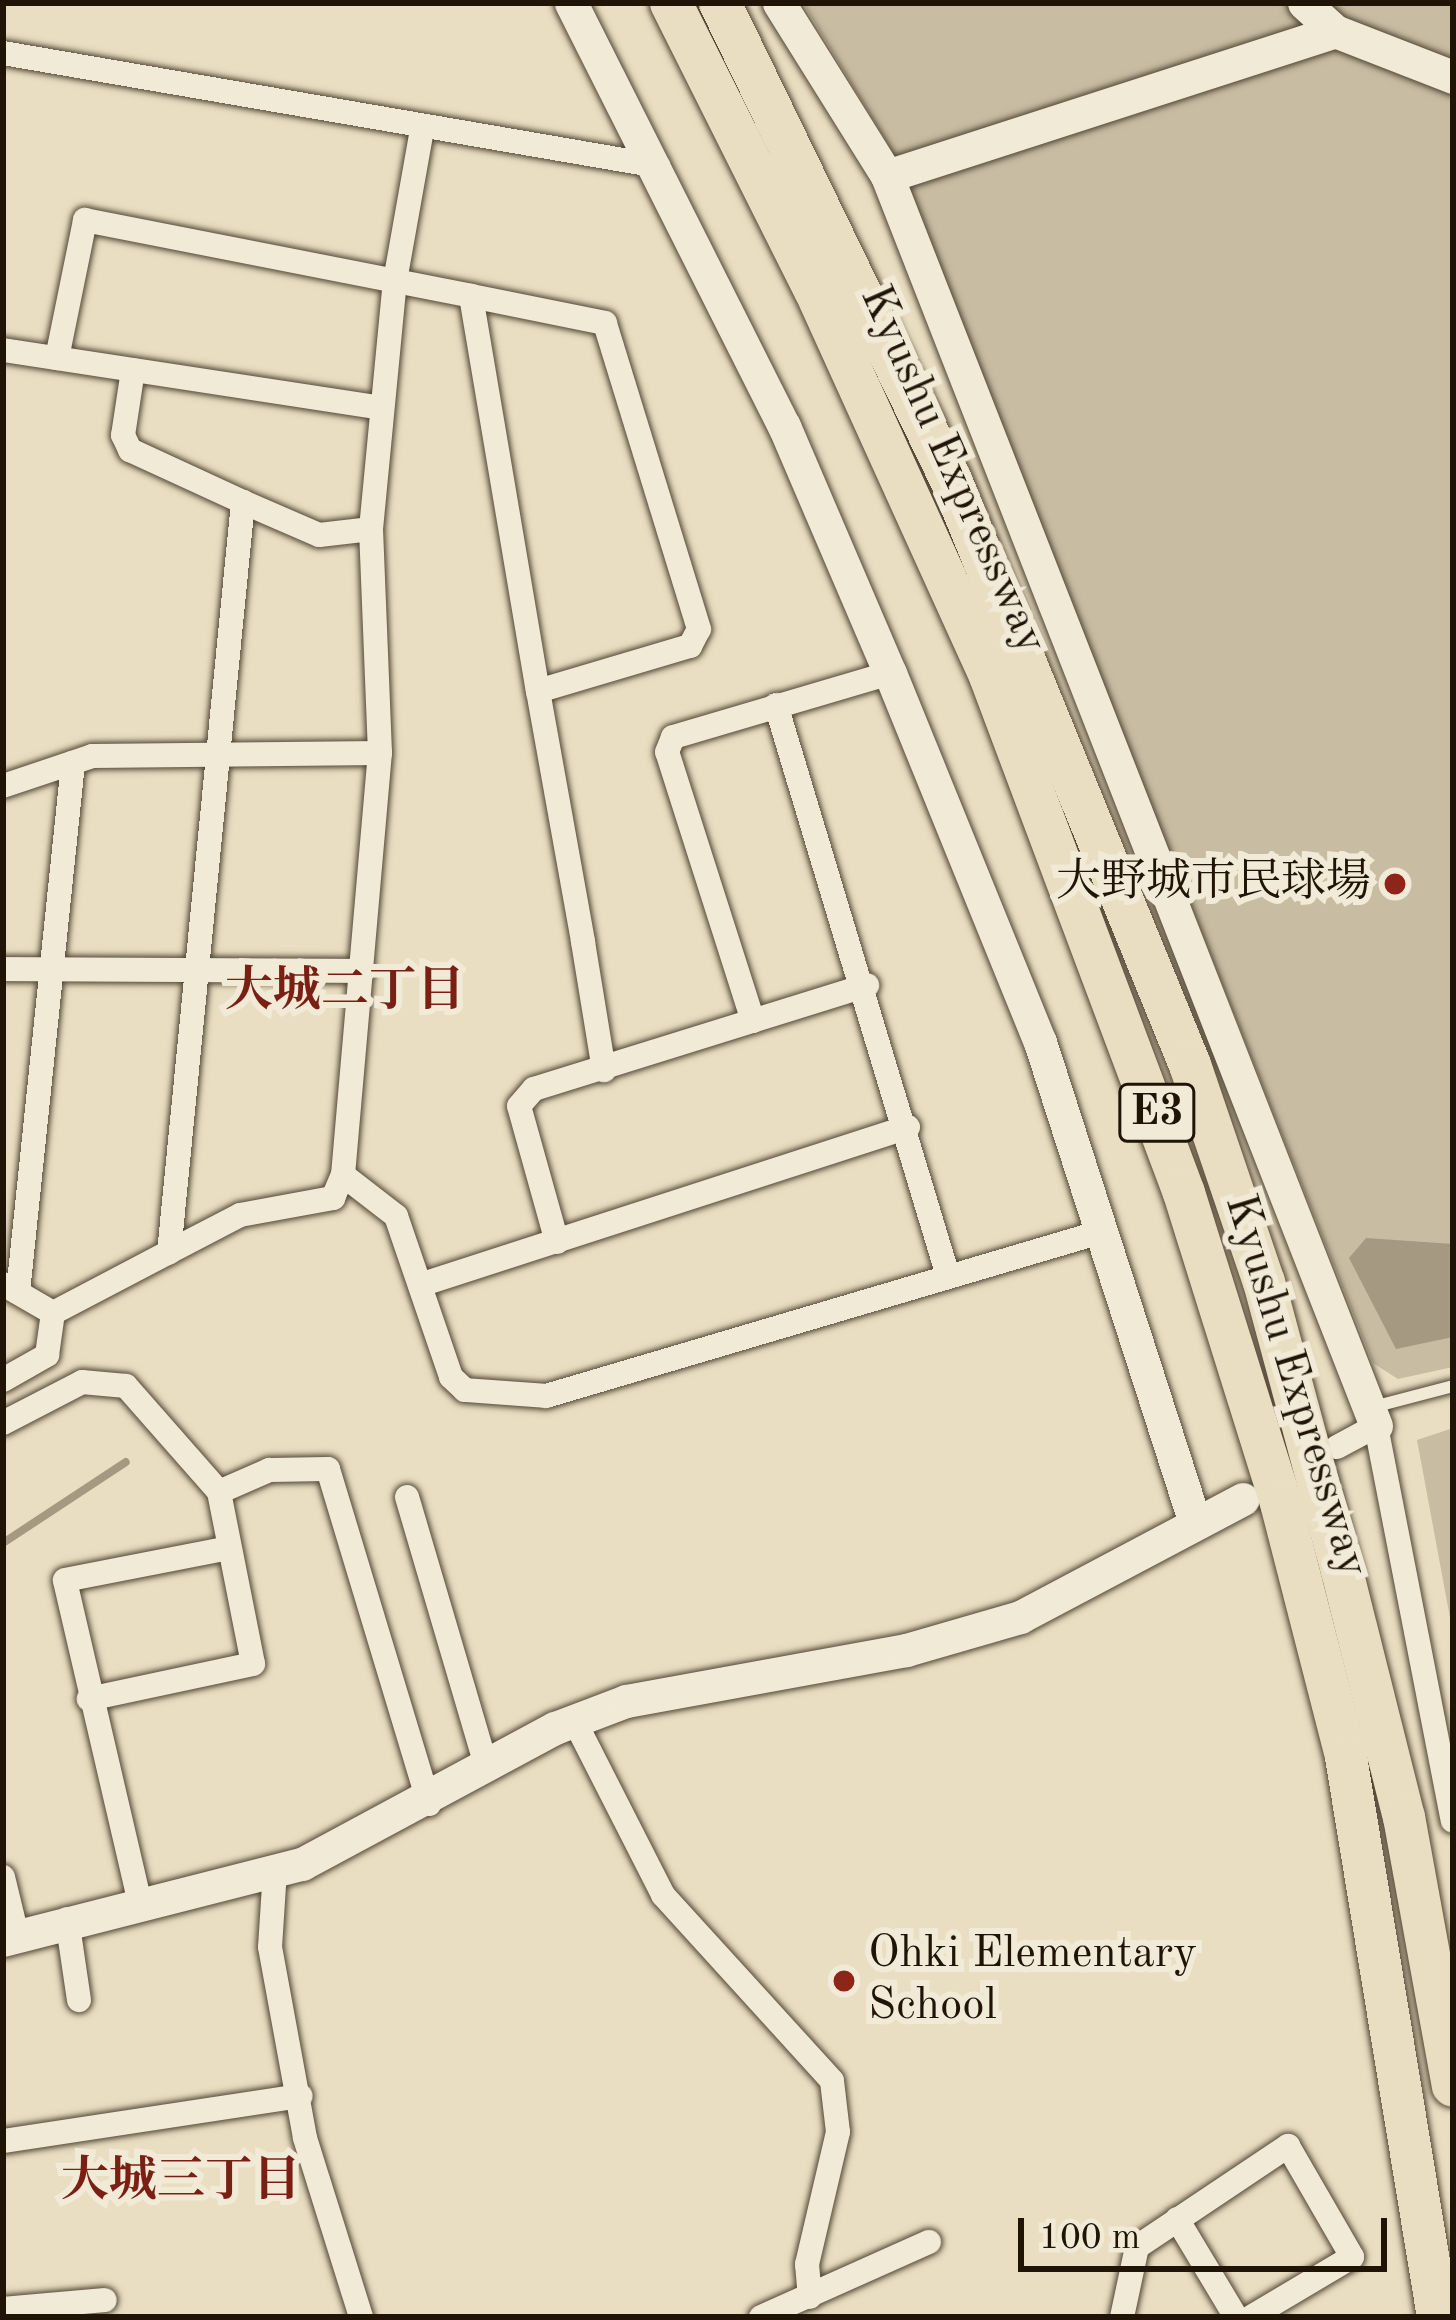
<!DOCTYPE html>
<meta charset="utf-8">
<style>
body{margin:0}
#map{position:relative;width:1456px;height:2320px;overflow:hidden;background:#eadec2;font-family:"Old Standard TT","Noto Serif JP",serif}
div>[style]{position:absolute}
.green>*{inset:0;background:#c8bca2}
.water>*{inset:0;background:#a59982}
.stream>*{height:8px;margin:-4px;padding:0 4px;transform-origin:4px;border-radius:4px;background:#a59982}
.roads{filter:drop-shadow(0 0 3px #524635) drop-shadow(0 0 3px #524635)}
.lane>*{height:12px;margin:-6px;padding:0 6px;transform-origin:6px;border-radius:6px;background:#f1ead7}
.street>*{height:24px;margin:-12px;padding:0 12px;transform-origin:12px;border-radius:12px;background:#f1ead7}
.secondary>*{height:33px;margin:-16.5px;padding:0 16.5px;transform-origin:16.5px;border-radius:16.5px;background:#f1ead7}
.highway>*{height:42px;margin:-21px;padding:0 21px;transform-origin:21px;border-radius:21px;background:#eadec2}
.dots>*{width:33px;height:33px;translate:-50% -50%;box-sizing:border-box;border:6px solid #f1ead7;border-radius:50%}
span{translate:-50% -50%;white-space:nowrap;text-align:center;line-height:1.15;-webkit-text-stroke:12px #f1ead7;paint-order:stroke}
.shield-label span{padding:3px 9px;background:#f1ead7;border:3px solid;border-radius:9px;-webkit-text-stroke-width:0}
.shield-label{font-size:42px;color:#201406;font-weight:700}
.street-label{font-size:45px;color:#201406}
.poi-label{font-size:45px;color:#201406}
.right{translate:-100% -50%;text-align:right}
.left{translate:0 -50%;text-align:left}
.neighbourhood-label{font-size:48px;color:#7a1f14;font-weight:700}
.frame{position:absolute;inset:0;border:6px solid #201406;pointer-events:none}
.scale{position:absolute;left:1018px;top:2218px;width:369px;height:54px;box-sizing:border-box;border:6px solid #201406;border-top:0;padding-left:15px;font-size:36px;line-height:42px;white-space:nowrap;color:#201406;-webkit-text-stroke:9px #f1ead7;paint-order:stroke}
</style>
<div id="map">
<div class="green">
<div style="clip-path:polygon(803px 3px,1453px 3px,1453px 1367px,1398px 1379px,1373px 1363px,888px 144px)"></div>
<div style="clip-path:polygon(1453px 1428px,1453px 1634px,1417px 1440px)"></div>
</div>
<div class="water">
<div style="clip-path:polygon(1366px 1238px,1453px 1244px,1453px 1337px,1396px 1349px,1349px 1258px)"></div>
</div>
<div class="stream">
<div style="left:3px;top:1543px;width:147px;rotate:-33.4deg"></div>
</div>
<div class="roads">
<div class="lane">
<div style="left:1373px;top:1407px;width:83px;rotate:-14.7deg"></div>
</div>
<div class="street">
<div style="left:3px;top:53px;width:665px;rotate:9.79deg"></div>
<div style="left:3px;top:350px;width:383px;rotate:8.7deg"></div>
<div style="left:57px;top:358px;width:141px;rotate:-78.5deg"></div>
<div style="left:85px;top:220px;width:393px;rotate:11.1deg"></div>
<div style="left:133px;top:370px;width:66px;rotate:98.7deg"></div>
<div style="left:123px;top:435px;width:17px;rotate:65deg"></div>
<div style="left:130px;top:450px;width:124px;rotate:24.7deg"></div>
<div style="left:371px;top:529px;width:249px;rotate:-84.5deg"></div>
<div style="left:395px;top:281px;width:154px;rotate:-79.9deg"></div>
<div style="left:538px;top:691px;width:159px;rotate:-16.5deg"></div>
<div style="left:690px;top:646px;width:19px;rotate:-62deg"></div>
<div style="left:699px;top:629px;width:320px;rotate:-107.1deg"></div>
<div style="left:605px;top:323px;width:137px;rotate:-168.6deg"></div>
<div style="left:471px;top:296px;width:401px;rotate:80.4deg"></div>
<div style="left:538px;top:691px;width:255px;rotate:79.8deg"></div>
<div style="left:583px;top:942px;width:130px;rotate:80.7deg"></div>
<div style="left:776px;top:705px;width:596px;rotate:73.24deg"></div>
<div style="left:3px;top:786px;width:94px;rotate:-18.6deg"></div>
<div style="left:92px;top:756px;width:288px;rotate:-0.6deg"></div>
<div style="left:3px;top:969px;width:360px;rotate:0.3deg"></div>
<div style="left:753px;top:1021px;width:282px;rotate:-107.7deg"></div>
<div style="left:667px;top:752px;width:16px;rotate:-68deg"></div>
<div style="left:673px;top:737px;width:226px;rotate:-16.4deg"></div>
<div style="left:343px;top:1175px;width:67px;rotate:37.7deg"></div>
<div style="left:396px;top:1216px;width:170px;rotate:71.1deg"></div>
<div style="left:451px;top:1377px;width:19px;rotate:43deg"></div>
<div style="left:465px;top:1390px;width:81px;rotate:4.2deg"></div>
<div style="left:546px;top:1396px;width:582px;rotate:-16.47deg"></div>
<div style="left:557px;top:1242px;width:141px;rotate:-105.6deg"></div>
<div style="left:519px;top:1106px;width:23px;rotate:-49deg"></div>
<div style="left:534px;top:1089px;width:349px;rotate:-17.3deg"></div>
<div style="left:3px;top:1284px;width:58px;rotate:30.1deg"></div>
<div style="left:53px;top:1313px;width:131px;rotate:-27.7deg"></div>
<div style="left:169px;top:1252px;width:80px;rotate:-27.5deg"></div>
<div style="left:240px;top:1215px;width:95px;rotate:-10.4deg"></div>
<div style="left:333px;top:1198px;width:25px;rotate:-67deg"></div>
<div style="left:343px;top:1175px;width:424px;rotate:-85deg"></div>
<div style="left:380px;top:753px;width:224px;rotate:-92.3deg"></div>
<div style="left:371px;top:529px;width:52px;rotate:173.4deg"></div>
<div style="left:319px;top:535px;width:83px;rotate:-156.5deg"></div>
<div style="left:243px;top:502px;width:754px;rotate:95.63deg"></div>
<div style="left:420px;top:1285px;width:513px;rotate:-17.94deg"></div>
<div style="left:18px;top:1292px;width:532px;rotate:-84.06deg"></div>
<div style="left:3px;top:1380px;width:51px;rotate:-29.6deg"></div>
<div style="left:47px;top:1355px;width:42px;rotate:-81.9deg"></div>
<div style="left:3px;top:1423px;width:89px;rotate:-27.4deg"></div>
<div style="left:82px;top:1382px;width:44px;rotate:5.2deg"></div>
<div style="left:126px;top:1386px;width:141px;rotate:48.7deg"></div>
<div style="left:219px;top:1492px;width:175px;rotate:78.8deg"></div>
<div style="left:253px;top:1664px;width:168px;rotate:168deg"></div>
<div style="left:1337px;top:1447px;width:44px;rotate:-28.3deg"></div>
<div style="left:1376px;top:1426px;width:402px;rotate:79deg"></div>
<div style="left:219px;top:1492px;width:55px;rotate:-23.7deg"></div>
<div style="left:269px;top:1470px;width:59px;rotate:-1deg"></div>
<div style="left:328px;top:1469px;width:350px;rotate:73.2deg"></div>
<div style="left:407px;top:1497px;width:284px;rotate:73.6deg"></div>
<div style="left:574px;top:1720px;width:196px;rotate:63deg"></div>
<div style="left:663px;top:1895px;width:251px;rotate:47.7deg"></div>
<div style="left:832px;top:2081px;width:51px;rotate:83.3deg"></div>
<div style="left:838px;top:2132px;width:136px;rotate:103.2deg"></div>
<div style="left:807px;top:2264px;width:33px;rotate:85deg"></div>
<div style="left:275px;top:1870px;width:77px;rotate:93.7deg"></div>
<div style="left:270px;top:1947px;width:194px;rotate:79.6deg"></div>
<div style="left:305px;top:2138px;width:188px;rotate:72.6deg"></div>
<div style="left:3px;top:1877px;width:60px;rotate:76.4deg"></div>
<div style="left:139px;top:1899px;width:327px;rotate:-103.1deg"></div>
<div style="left:65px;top:1580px;width:167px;rotate:-11deg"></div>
<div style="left:67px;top:1919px;width:82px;rotate:81.6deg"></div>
<div style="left:3px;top:2141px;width:301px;rotate:-8.6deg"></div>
<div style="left:1177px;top:2219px;width:114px;rotate:59deg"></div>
<div style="left:3px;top:2309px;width:102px;rotate:-5deg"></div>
<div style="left:761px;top:2317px;width:184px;rotate:-24.1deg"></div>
<div style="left:1122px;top:2317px;width:72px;rotate:-77.9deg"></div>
<div style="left:1137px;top:2247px;width:182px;rotate:-33.8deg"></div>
<div style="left:1288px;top:2146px;width:128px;rotate:60deg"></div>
<div style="left:1352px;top:2257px;width:117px;rotate:149.3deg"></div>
</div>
<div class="secondary">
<div style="left:571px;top:3px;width:474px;rotate:63.3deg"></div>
<div style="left:784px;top:426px;width:269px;rotate:66.8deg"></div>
<div style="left:890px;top:673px;width:398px;rotate:67.9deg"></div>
<div style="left:1040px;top:1042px;width:505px;rotate:72.14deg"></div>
<div style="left:779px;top:3px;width:204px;rotate:58deg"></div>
<div style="left:887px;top:176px;width:1342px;rotate:68.63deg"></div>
<div style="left:1304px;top:3px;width:42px;rotate:42.1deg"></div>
<div style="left:887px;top:176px;width:471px;rotate:-17.9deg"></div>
<div style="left:1335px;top:31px;width:127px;rotate:21.3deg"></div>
<div style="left:3px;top:1940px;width:309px;rotate:-14.3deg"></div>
<div style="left:302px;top:1864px;width:287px;rotate:-28.3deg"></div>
<div style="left:555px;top:1728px;width:76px;rotate:-20.8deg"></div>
<div style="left:626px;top:1701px;width:285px;rotate:-10.3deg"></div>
<div style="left:906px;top:1650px;width:119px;rotate:-16.1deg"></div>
<div style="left:1020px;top:1617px;width:252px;rotate:-27.9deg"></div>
</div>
<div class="highway">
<div style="left:671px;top:3px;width:321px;rotate:63.4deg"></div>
<div style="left:815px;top:290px;width:424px;rotate:65.6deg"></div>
<div style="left:990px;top:676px;width:552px;rotate:69.43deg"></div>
<div style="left:1184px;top:1193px;width:325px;rotate:72.6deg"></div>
<div style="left:1281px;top:1503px;width:262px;rotate:75.6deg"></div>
<div style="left:1346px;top:1757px;width:568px;rotate:80.67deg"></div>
<div style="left:720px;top:3px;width:530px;rotate:64.16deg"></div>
<div style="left:951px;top:480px;width:632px;rotate:67.78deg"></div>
<div style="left:1190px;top:1065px;width:229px;rotate:71.2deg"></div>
<div style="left:1264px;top:1282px;width:299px;rotate:74.9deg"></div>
<div style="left:1342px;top:1571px;width:254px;rotate:75.9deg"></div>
<div style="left:1404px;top:1817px;width:273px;rotate:79.7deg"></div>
</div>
</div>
<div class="dots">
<div style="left:1395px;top:884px;background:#8f2418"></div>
<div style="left:844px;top:1981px;background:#8f2418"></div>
</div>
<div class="shield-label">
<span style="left:1157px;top:1113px">E3</span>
</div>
<div class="street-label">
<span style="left:952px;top:470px;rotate:66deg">Kyushu Expressway</span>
<span style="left:1295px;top:1386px;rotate:73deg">Kyushu Expressway</span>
</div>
<div class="poi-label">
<span class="right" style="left:1371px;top:884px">大野城市民球場</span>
<span class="left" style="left:868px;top:1981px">Ohki Elementary<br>School</span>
</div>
<div class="neighbourhood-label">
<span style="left:345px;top:993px">大城二丁目</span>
<span style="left:181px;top:2183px">大城三丁目</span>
</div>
<div class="frame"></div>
<div class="scale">100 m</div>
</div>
